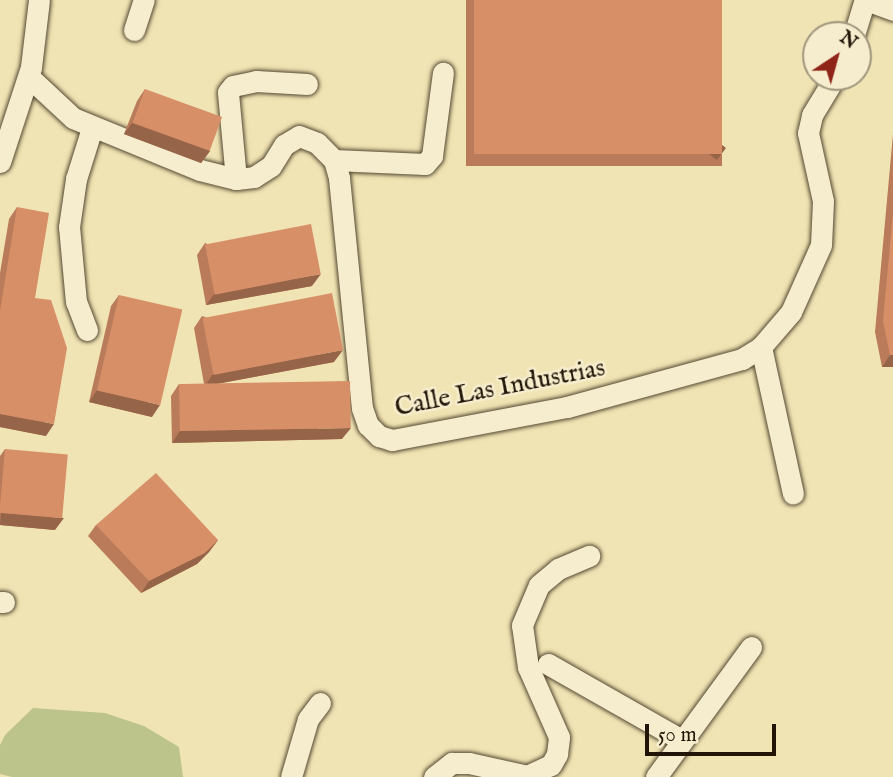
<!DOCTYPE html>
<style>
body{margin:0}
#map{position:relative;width:893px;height:777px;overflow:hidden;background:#f1e4b4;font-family:"IM FELL English",serif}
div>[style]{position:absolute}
.green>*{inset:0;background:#bcc48b}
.roads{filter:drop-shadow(0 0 2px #544932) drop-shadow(0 0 2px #544932)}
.minor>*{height:21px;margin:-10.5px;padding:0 10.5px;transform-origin:10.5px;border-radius:10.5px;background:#f6edce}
.wall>*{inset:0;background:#b97b59;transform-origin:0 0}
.shaded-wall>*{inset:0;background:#966449;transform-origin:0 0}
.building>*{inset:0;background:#d78f68;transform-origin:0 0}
span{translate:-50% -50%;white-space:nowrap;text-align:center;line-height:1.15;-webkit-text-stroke:5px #f6edce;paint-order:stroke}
.street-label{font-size:26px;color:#201507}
.north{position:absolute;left:802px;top:21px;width:70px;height:70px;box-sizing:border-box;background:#f6edce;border:2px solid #a0977e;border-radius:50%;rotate:36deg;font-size:19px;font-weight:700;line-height:28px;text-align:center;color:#201507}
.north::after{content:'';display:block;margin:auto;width:24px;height:32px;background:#8f2418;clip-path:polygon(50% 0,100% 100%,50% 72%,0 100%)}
.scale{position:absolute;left:645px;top:724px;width:131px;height:32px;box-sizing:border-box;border:4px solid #201507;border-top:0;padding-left:9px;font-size:21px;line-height:24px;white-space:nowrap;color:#201507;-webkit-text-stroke:5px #f6edce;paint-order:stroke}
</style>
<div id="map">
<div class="green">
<div style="clip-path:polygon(33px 708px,105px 713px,144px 726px,179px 747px,183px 777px,12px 777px,0 774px,0 745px,5px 735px)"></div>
</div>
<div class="roads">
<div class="minor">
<div style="left:866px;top:0;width:29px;rotate:20deg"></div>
<div style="left:134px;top:30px;width:32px;rotate:-72deg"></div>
<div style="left:854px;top:35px;width:37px;rotate:-73deg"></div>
<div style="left:29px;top:77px;width:60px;rotate:43deg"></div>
<div style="left:73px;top:118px;width:137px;rotate:22.3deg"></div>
<div style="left:200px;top:170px;width:37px;rotate:14deg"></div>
<div style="left:236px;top:179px;width:18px;rotate:-6deg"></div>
<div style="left:254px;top:177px;width:20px;rotate:-33deg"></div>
<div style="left:271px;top:166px;width:25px;rotate:-58deg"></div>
<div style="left:284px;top:145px;width:17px;rotate:-31deg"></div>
<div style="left:299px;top:136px;width:19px;rotate:21deg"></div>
<div style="left:317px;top:143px;width:24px;rotate:45deg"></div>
<div style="left:334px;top:160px;width:19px;rotate:74deg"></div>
<div style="left:339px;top:178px;width:231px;rotate:84.3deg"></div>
<div style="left:362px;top:408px;width:18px;rotate:71deg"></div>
<div style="left:368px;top:425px;width:16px;rotate:45deg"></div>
<div style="left:379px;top:436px;width:14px;rotate:17deg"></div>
<div style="left:392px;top:440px;width:178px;rotate:-10.7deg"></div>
<div style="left:567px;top:407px;width:181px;rotate:-15.3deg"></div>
<div style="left:742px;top:359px;width:22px;rotate:-32deg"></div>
<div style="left:761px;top:347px;width:46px;rotate:-49.4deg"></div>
<div style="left:791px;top:312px;width:73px;rotate:-65.9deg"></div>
<div style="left:821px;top:245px;width:44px;rotate:-87.4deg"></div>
<div style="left:823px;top:201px;width:70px;rotate:-102.4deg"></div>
<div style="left:808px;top:133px;width:18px;rotate:-77deg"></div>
<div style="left:812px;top:115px;width:44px;rotate:-58.8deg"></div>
<div style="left:334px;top:160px;width:91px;rotate:2.5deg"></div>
<div style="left:425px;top:164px;width:11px;rotate:-49deg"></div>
<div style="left:432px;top:156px;width:84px;rotate:-82.5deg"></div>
<div style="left:0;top:162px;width:100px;rotate:-71.9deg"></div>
<div style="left:31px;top:67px;width:67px;rotate:-83.2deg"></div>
<div style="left:236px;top:179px;width:87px;rotate:-95.3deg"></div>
<div style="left:228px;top:92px;width:8px;rotate:-50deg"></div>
<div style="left:233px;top:86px;width:24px;rotate:-12deg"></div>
<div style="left:256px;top:81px;width:51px;rotate:3.4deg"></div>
<div style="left:87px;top:330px;width:30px;rotate:-111deg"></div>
<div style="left:76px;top:302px;width:75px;rotate:-95.3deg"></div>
<div style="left:69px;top:227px;width:49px;rotate:-81.7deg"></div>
<div style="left:76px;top:179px;width:53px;rotate:-72.6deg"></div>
<div style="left:761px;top:347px;width:150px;rotate:77.7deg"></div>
<div style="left:0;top:602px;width:4px"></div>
<div style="left:548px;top:664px;width:154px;rotate:29.6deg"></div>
<div style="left:291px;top:777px;width:60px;rotate:-73.7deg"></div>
<div style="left:308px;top:719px;width:20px;rotate:-53deg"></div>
<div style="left:434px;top:777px;width:23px;rotate:-38deg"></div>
<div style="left:452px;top:763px;width:17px"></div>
<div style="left:469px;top:763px;width:59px;rotate:12.6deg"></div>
<div style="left:527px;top:776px;width:26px;rotate:-25deg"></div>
<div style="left:551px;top:765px;width:13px;rotate:-61deg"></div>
<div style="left:557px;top:754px;width:17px;rotate:-83deg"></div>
<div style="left:559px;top:737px;width:77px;rotate:-113.9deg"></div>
<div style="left:528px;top:667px;width:42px;rotate:-98.1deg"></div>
<div style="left:522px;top:625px;width:43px;rotate:-67deg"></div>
<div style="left:539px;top:585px;width:25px;rotate:-40deg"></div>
<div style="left:558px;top:569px;width:34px;rotate:-23deg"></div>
<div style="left:656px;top:777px;width:161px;rotate:-53.8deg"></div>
</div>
</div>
<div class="wall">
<div style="left:466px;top:0;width:256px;height:166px"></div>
<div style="clip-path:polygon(145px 89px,210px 151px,201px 163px,124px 134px,137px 101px)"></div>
<div style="clip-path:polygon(893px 134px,893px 367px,882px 367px,875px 332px)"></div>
<div style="clip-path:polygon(17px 207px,35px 298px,46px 436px,0 427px,0 273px,9px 219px)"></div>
<div style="clip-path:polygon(205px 243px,312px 286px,206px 305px,197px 255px)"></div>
<div style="clip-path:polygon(119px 295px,152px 417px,89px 402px,111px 306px)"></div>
<div style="clip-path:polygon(202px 316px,334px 362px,217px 384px,342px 439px,172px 443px,171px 396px,179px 384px,204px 384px,194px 328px)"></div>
<div style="clip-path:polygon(5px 449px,55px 530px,0 525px,0 456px)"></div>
<div style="clip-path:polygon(96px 525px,218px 540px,209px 552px,197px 564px,141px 593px,88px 536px)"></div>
</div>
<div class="shaded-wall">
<div style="clip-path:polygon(132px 123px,210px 151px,201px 163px,124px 134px)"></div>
<div style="left:726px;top:148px;width:15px;height:247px;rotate:127deg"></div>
<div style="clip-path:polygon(321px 274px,312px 286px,206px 305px,215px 293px)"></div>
<div style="clip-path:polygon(343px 350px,334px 362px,205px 386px,213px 374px)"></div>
<div style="clip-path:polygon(890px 355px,893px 355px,893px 367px,882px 367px)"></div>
<div style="clip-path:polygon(97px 390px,160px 405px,152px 417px,89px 402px)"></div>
<div style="clip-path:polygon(0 414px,54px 424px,46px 436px,0 427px)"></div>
<div style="clip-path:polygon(351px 428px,342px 439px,172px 443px,180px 431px)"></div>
<div style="clip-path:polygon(1px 513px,64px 518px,55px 530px,0 525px)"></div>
<div style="clip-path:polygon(218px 540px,209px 552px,197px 564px,141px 593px,149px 581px)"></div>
</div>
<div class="building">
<div style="left:474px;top:0;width:248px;height:154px"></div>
<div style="left:145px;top:89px;width:82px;height:36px;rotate:20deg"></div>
<div style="clip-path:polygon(17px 207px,49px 213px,35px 298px,51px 300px,67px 348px,54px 424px,0 414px,0 311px)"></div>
<div style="clip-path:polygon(893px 212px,893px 355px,890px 355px,883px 321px)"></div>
<div style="left:311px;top:224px;width:51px;height:108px;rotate:79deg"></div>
<div style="left:332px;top:293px;width:58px;height:132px;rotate:79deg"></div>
<div style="left:119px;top:295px;width:65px;height:98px;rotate:13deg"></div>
<div style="left:350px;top:381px;width:47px;height:171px;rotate:89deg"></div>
<div style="left:5px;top:449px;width:63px;height:64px;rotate:5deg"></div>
<div style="clip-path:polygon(156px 473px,218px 540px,205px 553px,149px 581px,96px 525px)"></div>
</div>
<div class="street-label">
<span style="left:500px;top:388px;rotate:-11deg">Calle Las Industrias</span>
</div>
<div class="north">N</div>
<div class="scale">50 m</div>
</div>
